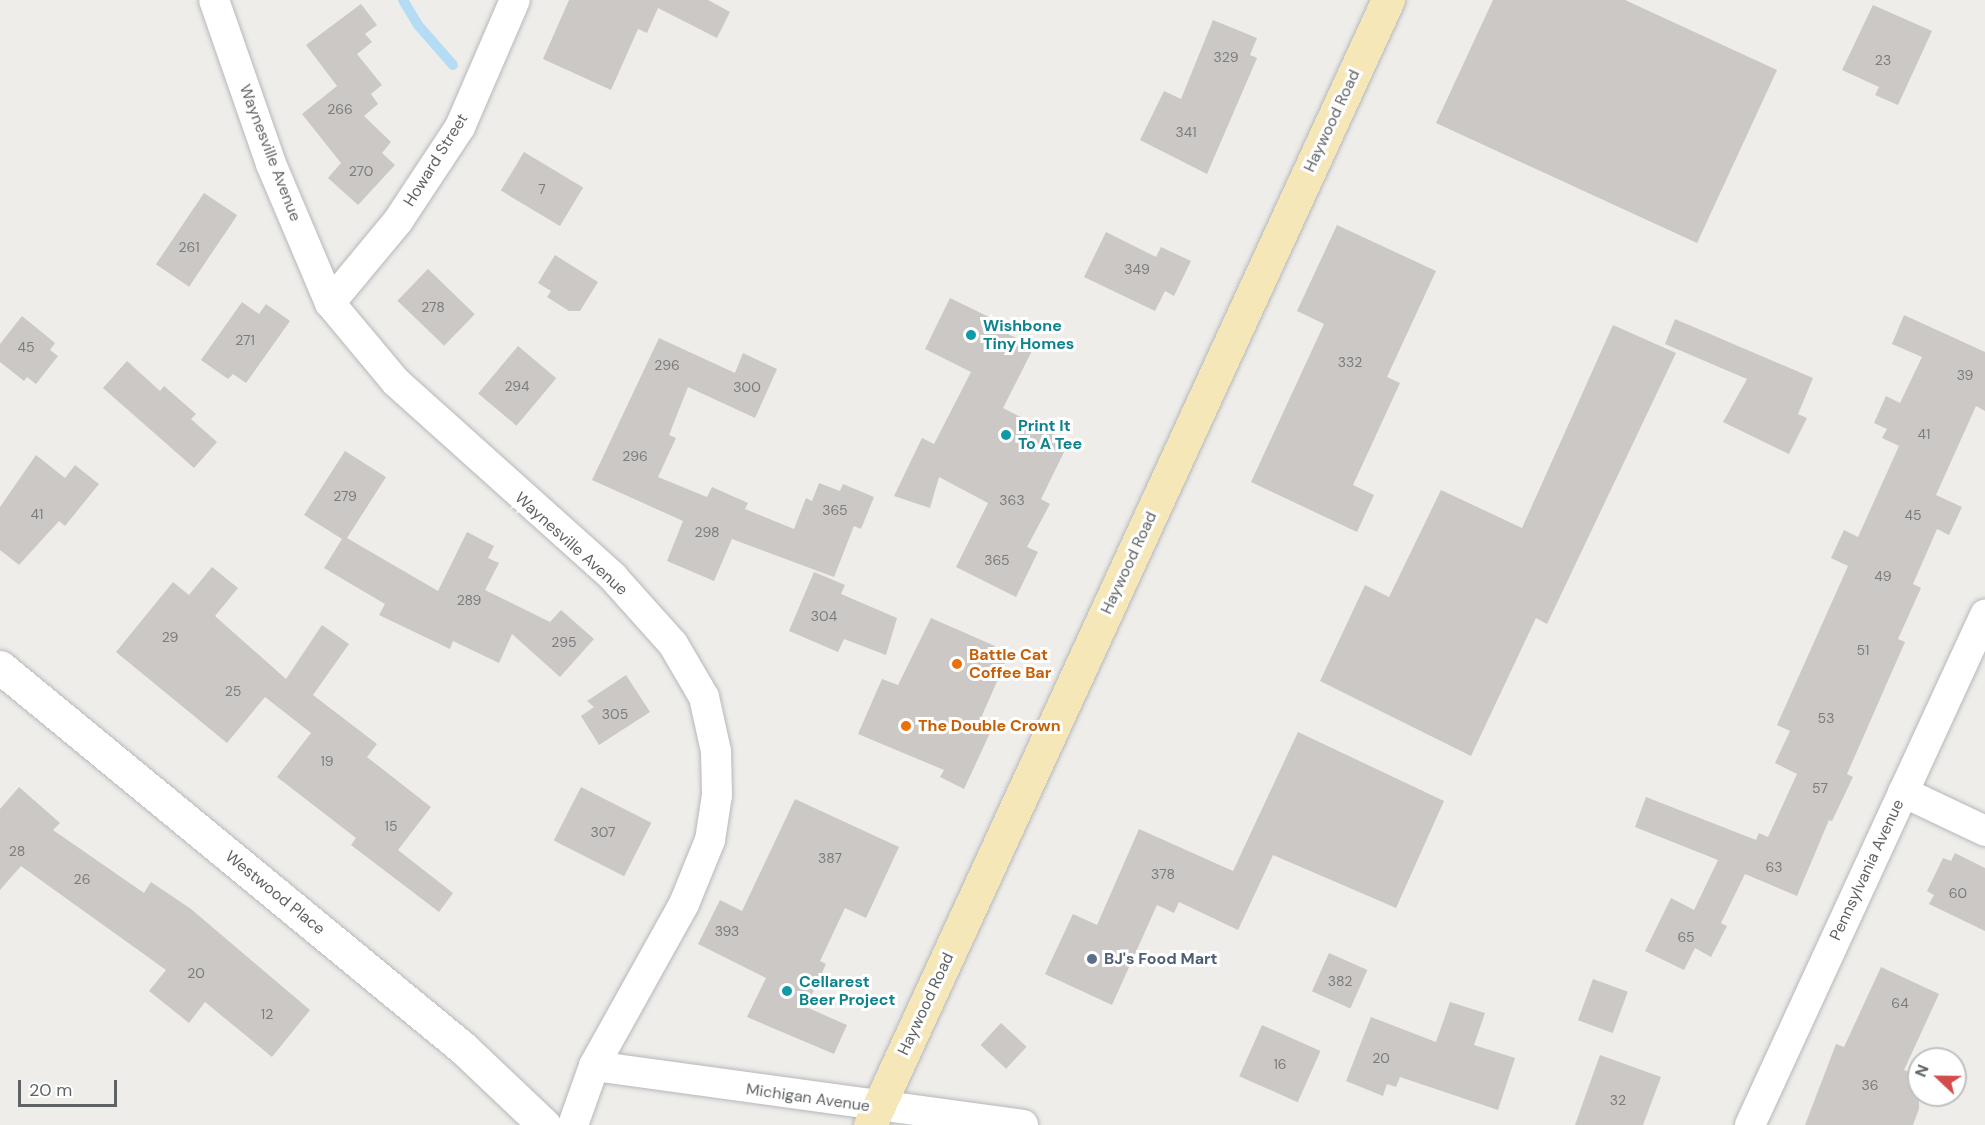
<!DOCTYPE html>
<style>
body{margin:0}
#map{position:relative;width:1985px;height:1125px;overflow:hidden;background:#efede9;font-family:"DM Sans",sans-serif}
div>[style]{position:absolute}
.stream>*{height:10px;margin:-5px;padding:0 5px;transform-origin:5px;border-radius:5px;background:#b4dcf4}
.building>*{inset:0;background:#cbc8c5;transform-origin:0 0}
.roads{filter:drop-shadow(0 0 2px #b5b8bb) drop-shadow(0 0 2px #b5b8bb)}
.minor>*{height:30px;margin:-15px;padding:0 15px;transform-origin:15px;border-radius:15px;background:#fff}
.tertiary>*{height:33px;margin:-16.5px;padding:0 16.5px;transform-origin:16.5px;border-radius:16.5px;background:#fff}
.primary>*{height:33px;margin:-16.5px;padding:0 16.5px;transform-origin:16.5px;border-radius:16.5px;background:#f5e7b8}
.dots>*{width:16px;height:16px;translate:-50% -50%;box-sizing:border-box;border:3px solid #fff;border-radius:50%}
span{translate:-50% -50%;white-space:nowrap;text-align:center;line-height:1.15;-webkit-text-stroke:6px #fff;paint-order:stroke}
.number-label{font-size:14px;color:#7b7c7e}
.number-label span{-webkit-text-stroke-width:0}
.street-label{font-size:16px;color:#606366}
.culture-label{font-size:16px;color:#0d838f;font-weight:700}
.left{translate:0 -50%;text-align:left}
.food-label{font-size:16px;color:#c56008;font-weight:700}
.service-label{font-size:16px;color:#4e5e75;font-weight:700}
.north{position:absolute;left:1907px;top:1047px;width:60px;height:60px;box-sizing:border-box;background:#fff;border:2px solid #bfc1c2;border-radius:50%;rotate:292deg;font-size:16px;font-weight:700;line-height:24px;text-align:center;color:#606366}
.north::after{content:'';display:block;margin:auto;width:21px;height:27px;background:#d34c4b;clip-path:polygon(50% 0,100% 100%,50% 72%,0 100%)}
.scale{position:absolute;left:18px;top:1080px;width:99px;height:27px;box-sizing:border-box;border:3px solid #606366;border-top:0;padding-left:8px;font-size:18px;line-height:21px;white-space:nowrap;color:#606366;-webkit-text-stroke:4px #fff;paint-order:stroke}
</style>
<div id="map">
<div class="stream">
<div style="left:403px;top:0;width:29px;rotate:59deg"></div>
<div style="left:418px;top:25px;width:53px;rotate:48.8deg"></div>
</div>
<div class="building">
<div style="clip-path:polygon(569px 0,708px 0,730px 12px,717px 38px,658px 8px,647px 33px,638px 29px,611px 90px,543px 59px)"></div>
<div style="clip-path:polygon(1493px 0,1625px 0,1777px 70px,1697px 243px,1436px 123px)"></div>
<div style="clip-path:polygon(361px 4px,377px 25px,365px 34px,372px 42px,357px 54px,382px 85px,371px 94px,378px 104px,364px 116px,391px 142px,382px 153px,395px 165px,358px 205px,328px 178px,341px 163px,302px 114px,337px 86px,306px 45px)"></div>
<div style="clip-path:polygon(1873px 5px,1932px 31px,1898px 105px,1875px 95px,1879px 87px,1842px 70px)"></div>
<div style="clip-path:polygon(1213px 20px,1257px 38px,1250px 55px,1257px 58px,1207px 174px,1140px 140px,1164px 91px,1181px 99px)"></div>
<div style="left:524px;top:152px;width:69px;height:45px;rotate:31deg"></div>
<div style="left:204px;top:193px;width:40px;height:86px;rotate:34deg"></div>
<div style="clip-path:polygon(1337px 225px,1436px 271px,1387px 377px,1400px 383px,1353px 485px,1374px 495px,1357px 532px,1251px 482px,1324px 324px,1297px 311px)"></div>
<div style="clip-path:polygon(1106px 232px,1156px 257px,1161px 247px,1191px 261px,1174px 296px,1165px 291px,1155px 311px,1084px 277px)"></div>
<div style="clip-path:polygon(555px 255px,598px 282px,580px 311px,569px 311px,547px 297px,551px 291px,538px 283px)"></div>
<div style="left:428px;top:269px;width:65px;height:44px;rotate:44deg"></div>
<div style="clip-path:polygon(950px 298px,989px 317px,986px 323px,1034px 347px,1003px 408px,1069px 442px,1041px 499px,1050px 504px,1027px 547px,1038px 552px,1016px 597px,956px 567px,988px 503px,939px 477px,930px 508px,894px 496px,922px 438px,934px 444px,971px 372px,925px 349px)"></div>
<div style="clip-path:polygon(242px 302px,259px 314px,266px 304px,290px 321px,246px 383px,233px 374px,228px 379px,201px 360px)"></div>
<div style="clip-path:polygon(1904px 315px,1985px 352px,1985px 411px,1976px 406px,1936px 495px,1962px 507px,1949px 535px,1937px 529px,1913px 584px,1921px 588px,1898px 639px,1905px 642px,1847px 774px,1853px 777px,1832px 821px,1829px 820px,1797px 896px,1745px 874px,1721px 923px,1727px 926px,1711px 957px,1695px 948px,1684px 970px,1645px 951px,1671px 898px,1694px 910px,1718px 860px,1635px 827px,1646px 797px,1756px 840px,1759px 833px,1768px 837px,1797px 774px,1775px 763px,1790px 731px,1777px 725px,1848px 566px,1831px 558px,1844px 530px,1858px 537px,1899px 446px,1882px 438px,1887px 429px,1874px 423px,1886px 396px,1900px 403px,1922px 357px,1892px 344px)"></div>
<div style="clip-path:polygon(22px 316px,55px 343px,50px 350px,58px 356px,36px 384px,27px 377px,24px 381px,0 362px,0 344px)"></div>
<div style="clip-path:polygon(1675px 319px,1813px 378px,1798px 414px,1807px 418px,1789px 454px,1723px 422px,1747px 379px,1665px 344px)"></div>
<div style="clip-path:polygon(1613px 325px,1676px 353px,1547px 624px,1536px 618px,1471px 756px,1320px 681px,1365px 585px,1389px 597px,1441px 490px,1522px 528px)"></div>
<div style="clip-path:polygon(659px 338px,735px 373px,743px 353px,777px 369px,755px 418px,688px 387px,669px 435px,676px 438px,658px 477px,707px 497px,712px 487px,748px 503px,745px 509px,794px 529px,806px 498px,812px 501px,819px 483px,840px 491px,843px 484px,874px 497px,861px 529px,854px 526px,834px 577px,732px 539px,714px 581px,667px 561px,683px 521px,592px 480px)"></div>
<div style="left:518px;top:346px;width:50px;height:62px;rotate:40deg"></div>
<div style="clip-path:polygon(127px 361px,160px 391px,164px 386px,196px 414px,191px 419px,217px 442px,194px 468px,103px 388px)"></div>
<div style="clip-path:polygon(345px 451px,386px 477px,347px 538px,438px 591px,467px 532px,494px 546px,488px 558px,499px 563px,485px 590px,550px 622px,561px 610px,594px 639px,560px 677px,512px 634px,499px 663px,453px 641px,450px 649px,379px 615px,385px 604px,324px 568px,342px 539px,304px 515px)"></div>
<div style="clip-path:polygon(36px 455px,65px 478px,75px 465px,99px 484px,65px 526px,59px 521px,19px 565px,0 550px,0 507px)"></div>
<div style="clip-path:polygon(212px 567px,238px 588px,215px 616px,286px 679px,322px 625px,349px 644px,313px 695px,377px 744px,367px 757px,431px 807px,398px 850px,453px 893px,439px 912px,351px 845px,356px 838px,277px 777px,311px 733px,265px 697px,227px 743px,116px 652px,173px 582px,189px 595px)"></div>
<div style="clip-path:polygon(814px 572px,845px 585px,841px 594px,897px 618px,886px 655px,844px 639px,838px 652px,789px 631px)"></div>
<div style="clip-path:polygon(931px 618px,995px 646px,992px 655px,1006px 661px,977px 727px,990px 733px,964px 789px,940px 777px,944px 770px,858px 734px,882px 679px,898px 685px)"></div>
<div style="clip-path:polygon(626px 675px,650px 712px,599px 745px,581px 716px,594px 707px,587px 701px)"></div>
<div style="clip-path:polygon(1298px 732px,1444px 801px,1396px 908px,1273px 855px,1238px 930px,1179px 902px,1174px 913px,1157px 905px,1112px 1005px,1045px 974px,1073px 914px,1097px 925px,1139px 829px,1233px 871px)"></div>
<div style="clip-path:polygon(19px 787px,60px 823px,53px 830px,144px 893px,151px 882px,191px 909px,310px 1010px,272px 1057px,205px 1002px,189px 1023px,149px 991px,166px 970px,21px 866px,0 890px,0 809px)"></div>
<div style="left:581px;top:787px;width:79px;height:60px;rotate:27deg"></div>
<div style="clip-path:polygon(795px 799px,899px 847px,866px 918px,845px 908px,820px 961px,826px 964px,806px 1007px,847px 1025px,834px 1054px,747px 1017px,766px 978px,698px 944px,720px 900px,742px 911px)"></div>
<div style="clip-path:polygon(1955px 853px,1985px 868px,1985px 931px,1929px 904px,1934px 895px,1927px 891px,1943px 858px,1951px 861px)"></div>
<div style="left:1329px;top:953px;width:42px;height:42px;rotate:24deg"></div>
<div style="clip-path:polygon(1881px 967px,1939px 994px,1904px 1070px,1919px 1076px,1919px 1109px,1913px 1125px,1805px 1125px,1836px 1044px,1844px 1047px)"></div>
<div style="left:1593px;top:979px;width:37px;height:44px;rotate:20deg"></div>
<div style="clip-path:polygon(1450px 1002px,1485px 1013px,1474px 1045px,1515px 1058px,1498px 1110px,1400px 1077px,1396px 1087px,1387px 1084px,1383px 1096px,1346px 1081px,1371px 1017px,1436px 1042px)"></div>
<div style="left:1001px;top:1023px;width:35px;height:30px;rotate:43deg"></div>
<div style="left:1262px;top:1025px;width:64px;height:56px;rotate:24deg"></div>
<div style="clip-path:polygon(1600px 1055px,1661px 1077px,1643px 1125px,1575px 1125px)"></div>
</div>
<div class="roads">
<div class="minor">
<div style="left:214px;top:0;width:174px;rotate:70.8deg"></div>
<div style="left:271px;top:164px;width:151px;rotate:67deg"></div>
<div style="left:330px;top:303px;width:103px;rotate:50.1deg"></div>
<div style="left:396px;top:382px;width:292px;rotate:41.9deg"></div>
<div style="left:613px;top:577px;width:90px;rotate:48.2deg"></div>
<div style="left:673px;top:644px;width:61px;rotate:59.7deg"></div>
<div style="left:704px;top:697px;width:55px;rotate:77.5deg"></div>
<div style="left:716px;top:751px;width:44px;rotate:88.7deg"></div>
<div style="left:717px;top:795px;width:46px;rotate:98.8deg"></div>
<div style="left:710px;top:840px;width:69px;rotate:112.1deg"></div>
<div style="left:684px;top:904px;width:185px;rotate:119.1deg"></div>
<div style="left:594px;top:1066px;width:63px;rotate:109.6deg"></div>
<div style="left:330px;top:303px;width:107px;rotate:-50.3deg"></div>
<div style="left:398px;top:221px;width:113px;rotate:-56.6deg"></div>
<div style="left:460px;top:127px;width:138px;rotate:-66.6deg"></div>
<div style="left:1903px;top:792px;width:91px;rotate:25.4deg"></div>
<div style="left:594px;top:1066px;width:433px;rotate:7.8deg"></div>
<div style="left:1750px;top:1125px;width:562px;rotate:-65.26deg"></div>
</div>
<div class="tertiary">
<div style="left:0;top:667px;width:600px;rotate:39.45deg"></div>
<div style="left:463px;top:1048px;width:112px;rotate:43.5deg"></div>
</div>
<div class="primary">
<div style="left:870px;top:1125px;width:1239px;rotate:-65.28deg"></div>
</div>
</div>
<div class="dots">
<div style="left:971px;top:335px;background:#0f9aa8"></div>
<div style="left:1006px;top:435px;background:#0f9aa8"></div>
<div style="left:957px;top:664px;background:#e8710a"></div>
<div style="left:906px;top:726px;background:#e8710a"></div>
<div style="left:1092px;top:959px;background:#5c6f8a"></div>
<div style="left:787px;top:991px;background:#0f9aa8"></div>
</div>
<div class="number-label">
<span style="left:1226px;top:57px">329</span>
<span style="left:1883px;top:60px">23</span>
<span style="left:340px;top:109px">266</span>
<span style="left:1186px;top:132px">341</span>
<span style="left:361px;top:171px">270</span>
<span style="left:542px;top:189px">7</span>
<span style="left:189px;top:247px">261</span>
<span style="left:1137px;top:269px">349</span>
<span style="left:433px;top:307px">278</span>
<span style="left:245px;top:340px">271</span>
<span style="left:26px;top:347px">45</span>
<span style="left:1350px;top:362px">332</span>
<span style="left:667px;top:365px">296</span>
<span style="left:1965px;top:375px">39</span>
<span style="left:517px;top:386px">294</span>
<span style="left:747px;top:387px">300</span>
<span style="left:1924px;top:434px">41</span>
<span style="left:635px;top:456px">296</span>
<span style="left:345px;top:496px">279</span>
<span style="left:1012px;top:500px">363</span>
<span style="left:835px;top:510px">365</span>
<span style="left:37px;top:514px">41</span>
<span style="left:1913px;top:515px">45</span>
<span style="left:707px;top:532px">298</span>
<span style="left:997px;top:560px">365</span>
<span style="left:1883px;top:576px">49</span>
<span style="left:469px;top:600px">289</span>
<span style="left:824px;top:616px">304</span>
<span style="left:170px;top:637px">29</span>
<span style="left:564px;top:642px">295</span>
<span style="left:1863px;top:650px">51</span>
<span style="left:233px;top:691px">25</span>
<span style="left:615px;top:714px">305</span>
<span style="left:1826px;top:718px">53</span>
<span style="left:327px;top:761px">19</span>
<span style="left:1820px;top:788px">57</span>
<span style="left:391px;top:826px">15</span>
<span style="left:603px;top:832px">307</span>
<span style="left:17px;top:851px">28</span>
<span style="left:830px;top:858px">387</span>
<span style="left:1774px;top:867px">63</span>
<span style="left:1163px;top:874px">378</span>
<span style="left:82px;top:879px">26</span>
<span style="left:1958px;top:893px">60</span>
<span style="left:727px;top:931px">393</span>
<span style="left:1686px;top:937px">65</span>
<span style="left:196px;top:973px">20</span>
<span style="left:1340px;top:981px">382</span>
<span style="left:1900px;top:1003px">64</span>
<span style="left:267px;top:1014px">12</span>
<span style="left:1381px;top:1058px">20</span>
<span style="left:1280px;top:1064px">16</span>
<span style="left:1870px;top:1085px">36</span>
<span style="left:1618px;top:1100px">32</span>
</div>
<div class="street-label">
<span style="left:1332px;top:121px;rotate:-65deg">Haywood Road</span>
<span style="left:270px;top:153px;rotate:69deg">Waynesville Avenue</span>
<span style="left:436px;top:160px;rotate:-58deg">Howard Street</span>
<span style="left:571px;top:544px;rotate:42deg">Waynesville Avenue</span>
<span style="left:1129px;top:563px;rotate:-65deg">Haywood Road</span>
<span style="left:1867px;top:870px;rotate:-65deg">Pennsylvania Avenue</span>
<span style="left:275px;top:893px;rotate:39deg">Westwood Place</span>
<span style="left:926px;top:1004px;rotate:-65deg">Haywood Road</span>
<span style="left:808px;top:1098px;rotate:8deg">Michigan Avenue</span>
</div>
<div class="culture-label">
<span class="left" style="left:983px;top:335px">Wishbone<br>Tiny Homes</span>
<span class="left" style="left:1018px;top:435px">Print It<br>To A Tee</span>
<span class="left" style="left:799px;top:991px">Cellarest<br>Beer Project</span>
</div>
<div class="food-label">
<span class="left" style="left:969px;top:664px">Battle Cat<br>Coffee Bar</span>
<span class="left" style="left:918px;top:726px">The Double Crown</span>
</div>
<div class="service-label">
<span class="left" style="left:1104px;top:959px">BJ's Food Mart</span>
</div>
<div class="north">N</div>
<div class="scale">20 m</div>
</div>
